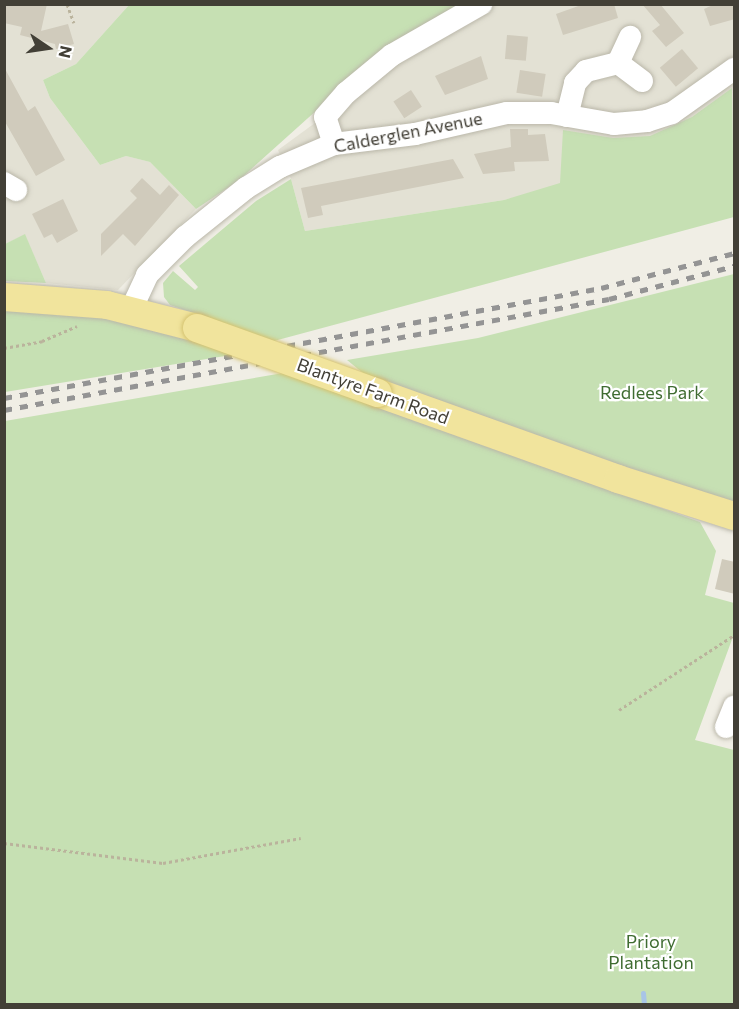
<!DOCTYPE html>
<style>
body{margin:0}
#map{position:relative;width:739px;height:1009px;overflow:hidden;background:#f0eee5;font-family:Commissioner,sans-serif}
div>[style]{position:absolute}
.residential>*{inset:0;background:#e3e1d4}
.green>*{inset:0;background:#c6e0b3}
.stream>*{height:5px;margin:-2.5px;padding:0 2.5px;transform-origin:2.5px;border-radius:2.5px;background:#a8c5e6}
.building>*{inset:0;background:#d0cbbc;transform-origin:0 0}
.path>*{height:3px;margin-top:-1.5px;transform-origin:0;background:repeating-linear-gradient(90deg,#bab39c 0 3px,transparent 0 6px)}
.roads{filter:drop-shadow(0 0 2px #bab7a9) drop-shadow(0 0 2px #bab7a9)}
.minor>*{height:22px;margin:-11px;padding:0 11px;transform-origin:11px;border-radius:11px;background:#fff}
.major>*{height:28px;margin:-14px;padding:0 14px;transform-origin:14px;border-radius:14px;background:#f1e49d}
.rail>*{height:4.5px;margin-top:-2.25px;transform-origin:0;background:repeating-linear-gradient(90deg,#949494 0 8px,transparent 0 16px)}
.bridges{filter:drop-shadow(0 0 2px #d4c270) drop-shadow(0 0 2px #d4c270)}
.major-bridge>*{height:28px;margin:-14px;padding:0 14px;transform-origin:14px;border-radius:14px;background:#f1e49d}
span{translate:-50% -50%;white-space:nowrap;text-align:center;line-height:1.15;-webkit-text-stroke:4.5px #fff;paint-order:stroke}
.street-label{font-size:18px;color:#423f36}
.park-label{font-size:18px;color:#3f6c31}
.frame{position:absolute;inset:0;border:6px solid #423f36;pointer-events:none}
.north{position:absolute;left:18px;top:18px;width:60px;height:60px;-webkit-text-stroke:4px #fff;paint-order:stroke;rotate:103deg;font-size:16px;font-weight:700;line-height:24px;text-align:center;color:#423f36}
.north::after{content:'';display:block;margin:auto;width:21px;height:27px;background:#423f36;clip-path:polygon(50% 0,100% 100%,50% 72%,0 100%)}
</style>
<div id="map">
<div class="residential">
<div style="clip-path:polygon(4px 5px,129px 5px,76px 64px,43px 80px,50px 98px,100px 165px,126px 156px,150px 162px,196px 209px,118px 290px,46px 283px,25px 235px,5px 244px)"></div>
<div style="clip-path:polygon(494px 5px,734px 5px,734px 143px,504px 200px,305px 231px,291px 179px,278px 150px,393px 66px)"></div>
</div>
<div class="green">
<div style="clip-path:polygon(129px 5px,467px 5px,386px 48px,238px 181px,196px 209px,150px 162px,126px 156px,100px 165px,50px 98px,43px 80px,76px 64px)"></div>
<div style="clip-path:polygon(732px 88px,734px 217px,274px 341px,170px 305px,164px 297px,163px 283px,173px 271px,195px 290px,198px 287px,179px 266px,256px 201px,291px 179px,305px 231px,504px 200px,560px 183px,563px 130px,613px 138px,650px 136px,692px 117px)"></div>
<div style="clip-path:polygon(25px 234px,46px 283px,5px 281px,5px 244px)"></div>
<div style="clip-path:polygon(734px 274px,734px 505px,369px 378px,347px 360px,478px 338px)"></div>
<div style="clip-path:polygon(5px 306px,56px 309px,163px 330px,231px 355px,5px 392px)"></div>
<div style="clip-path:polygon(283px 373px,700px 522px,716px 551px,705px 595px,734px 603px,734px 634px,695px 740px,734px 750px,734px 1004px,5px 1004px,5px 421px)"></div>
</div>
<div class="stream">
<div style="left:643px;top:993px;width:11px;rotate:85deg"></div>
</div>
<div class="building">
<div style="clip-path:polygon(4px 4px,47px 4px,41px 31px,68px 24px,74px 44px,56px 49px,55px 44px,20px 35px,22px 27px,4px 23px)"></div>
<div style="clip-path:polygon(584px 4px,614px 4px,618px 18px,563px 35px,556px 14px)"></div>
<div style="clip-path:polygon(642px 4px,660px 4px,684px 33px,666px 47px,652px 31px,660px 25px)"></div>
<div style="clip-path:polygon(715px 4px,735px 4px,735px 19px,710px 26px,704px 9px)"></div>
<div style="left:507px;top:35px;width:21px;height:24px;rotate:5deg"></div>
<div style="left:682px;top:49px;width:25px;height:29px;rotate:50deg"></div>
<div style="clip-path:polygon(481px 56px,488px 79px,445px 95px,435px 76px)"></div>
<div style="clip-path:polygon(4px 67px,28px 111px,35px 106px,65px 160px,36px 176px,4px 120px)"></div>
<div style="left:520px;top:70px;width:26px;height:23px;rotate:9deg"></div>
<div style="left:411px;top:90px;width:20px;height:21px;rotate:57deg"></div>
<div style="clip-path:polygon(510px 129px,528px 129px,528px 135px,545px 134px,549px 161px,514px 162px,515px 171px,483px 174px,474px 154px,511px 147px)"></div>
<div style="clip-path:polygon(453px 159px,464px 178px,321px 206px,323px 215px,308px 218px,301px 188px)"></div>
<div style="clip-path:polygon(142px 178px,160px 195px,169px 185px,179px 195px,135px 246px,123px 234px,101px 256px,101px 234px,137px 198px,130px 191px)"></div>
<div style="clip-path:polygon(63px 199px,78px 231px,57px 243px,52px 234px,44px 238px,32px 214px)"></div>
<div style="clip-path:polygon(722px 559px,735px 562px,735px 594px,715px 589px)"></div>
</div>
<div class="path">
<div style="left:67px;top:4px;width:20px;rotate:70deg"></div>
<div style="left:4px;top:348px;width:39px;rotate:-10deg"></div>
<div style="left:42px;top:341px;width:38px;rotate:-23deg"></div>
<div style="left:619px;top:710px;width:137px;rotate:-33.1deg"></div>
<div style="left:4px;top:843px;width:160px;rotate:7.2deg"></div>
<div style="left:163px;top:863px;width:140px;rotate:-10.3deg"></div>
</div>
<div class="roads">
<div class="minor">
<div style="left:618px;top:63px;width:29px;rotate:-65deg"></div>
<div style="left:567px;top:116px;width:34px;rotate:-76deg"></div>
<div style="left:575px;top:83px;width:16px;rotate:-47deg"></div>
<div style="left:586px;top:71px;width:33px;rotate:-14deg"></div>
<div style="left:618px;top:63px;width:30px;rotate:37deg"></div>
<div style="left:334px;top:144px;width:28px;rotate:-108deg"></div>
<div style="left:325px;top:117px;width:32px;rotate:-49deg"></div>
<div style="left:346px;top:93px;width:60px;rotate:-39.6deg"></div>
<div style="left:392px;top:55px;width:103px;rotate:-29.8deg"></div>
<div style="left:4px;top:183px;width:14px;rotate:30deg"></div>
<div style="left:131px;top:310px;width:38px;rotate:-65deg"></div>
<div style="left:147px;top:275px;width:54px;rotate:-45deg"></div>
<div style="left:185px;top:237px;width:78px;rotate:-38.8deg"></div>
<div style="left:246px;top:188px;width:40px;rotate:-32deg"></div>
<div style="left:280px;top:167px;width:59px;rotate:-23.1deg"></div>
<div style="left:334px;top:144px;width:82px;rotate:-7deg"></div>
<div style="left:415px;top:134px;width:94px;rotate:-12.9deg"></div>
<div style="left:507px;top:113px;width:44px"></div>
<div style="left:551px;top:113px;width:64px;rotate:9.9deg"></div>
<div style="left:614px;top:124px;width:33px;rotate:-5deg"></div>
<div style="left:647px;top:121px;width:26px;rotate:-18deg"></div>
<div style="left:672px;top:113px;width:76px;rotate:-35.4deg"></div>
<div style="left:726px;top:727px;width:22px;rotate:-68deg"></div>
</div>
<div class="major">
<div style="left:4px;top:297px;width:103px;rotate:4.4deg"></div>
<div style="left:107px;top:305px;width:93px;rotate:14.3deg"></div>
<div style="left:378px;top:393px;width:255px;rotate:19.7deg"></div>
<div style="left:618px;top:479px;width:122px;rotate:17.7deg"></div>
</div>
</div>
<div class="rail">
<div style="left:4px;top:398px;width:607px;rotate:-10.44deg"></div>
<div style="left:601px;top:288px;width:138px;rotate:-14.7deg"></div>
<div style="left:4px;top:410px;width:615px;rotate:-10.4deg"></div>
<div style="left:609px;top:299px;width:129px;rotate:-14.8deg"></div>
</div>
<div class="bridges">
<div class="major-bridge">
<div style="left:197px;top:328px;width:192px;rotate:19.8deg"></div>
</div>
</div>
<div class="street-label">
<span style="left:408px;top:132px;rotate:-11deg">Calderglen Avenue</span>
<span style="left:373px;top:391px;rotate:20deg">Blantyre Farm Road</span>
</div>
<div class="park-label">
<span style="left:652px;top:392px">Redlees Park</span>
<span style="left:651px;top:952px">Priory<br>Plantation</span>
</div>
<div class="frame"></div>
<div class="north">N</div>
</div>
